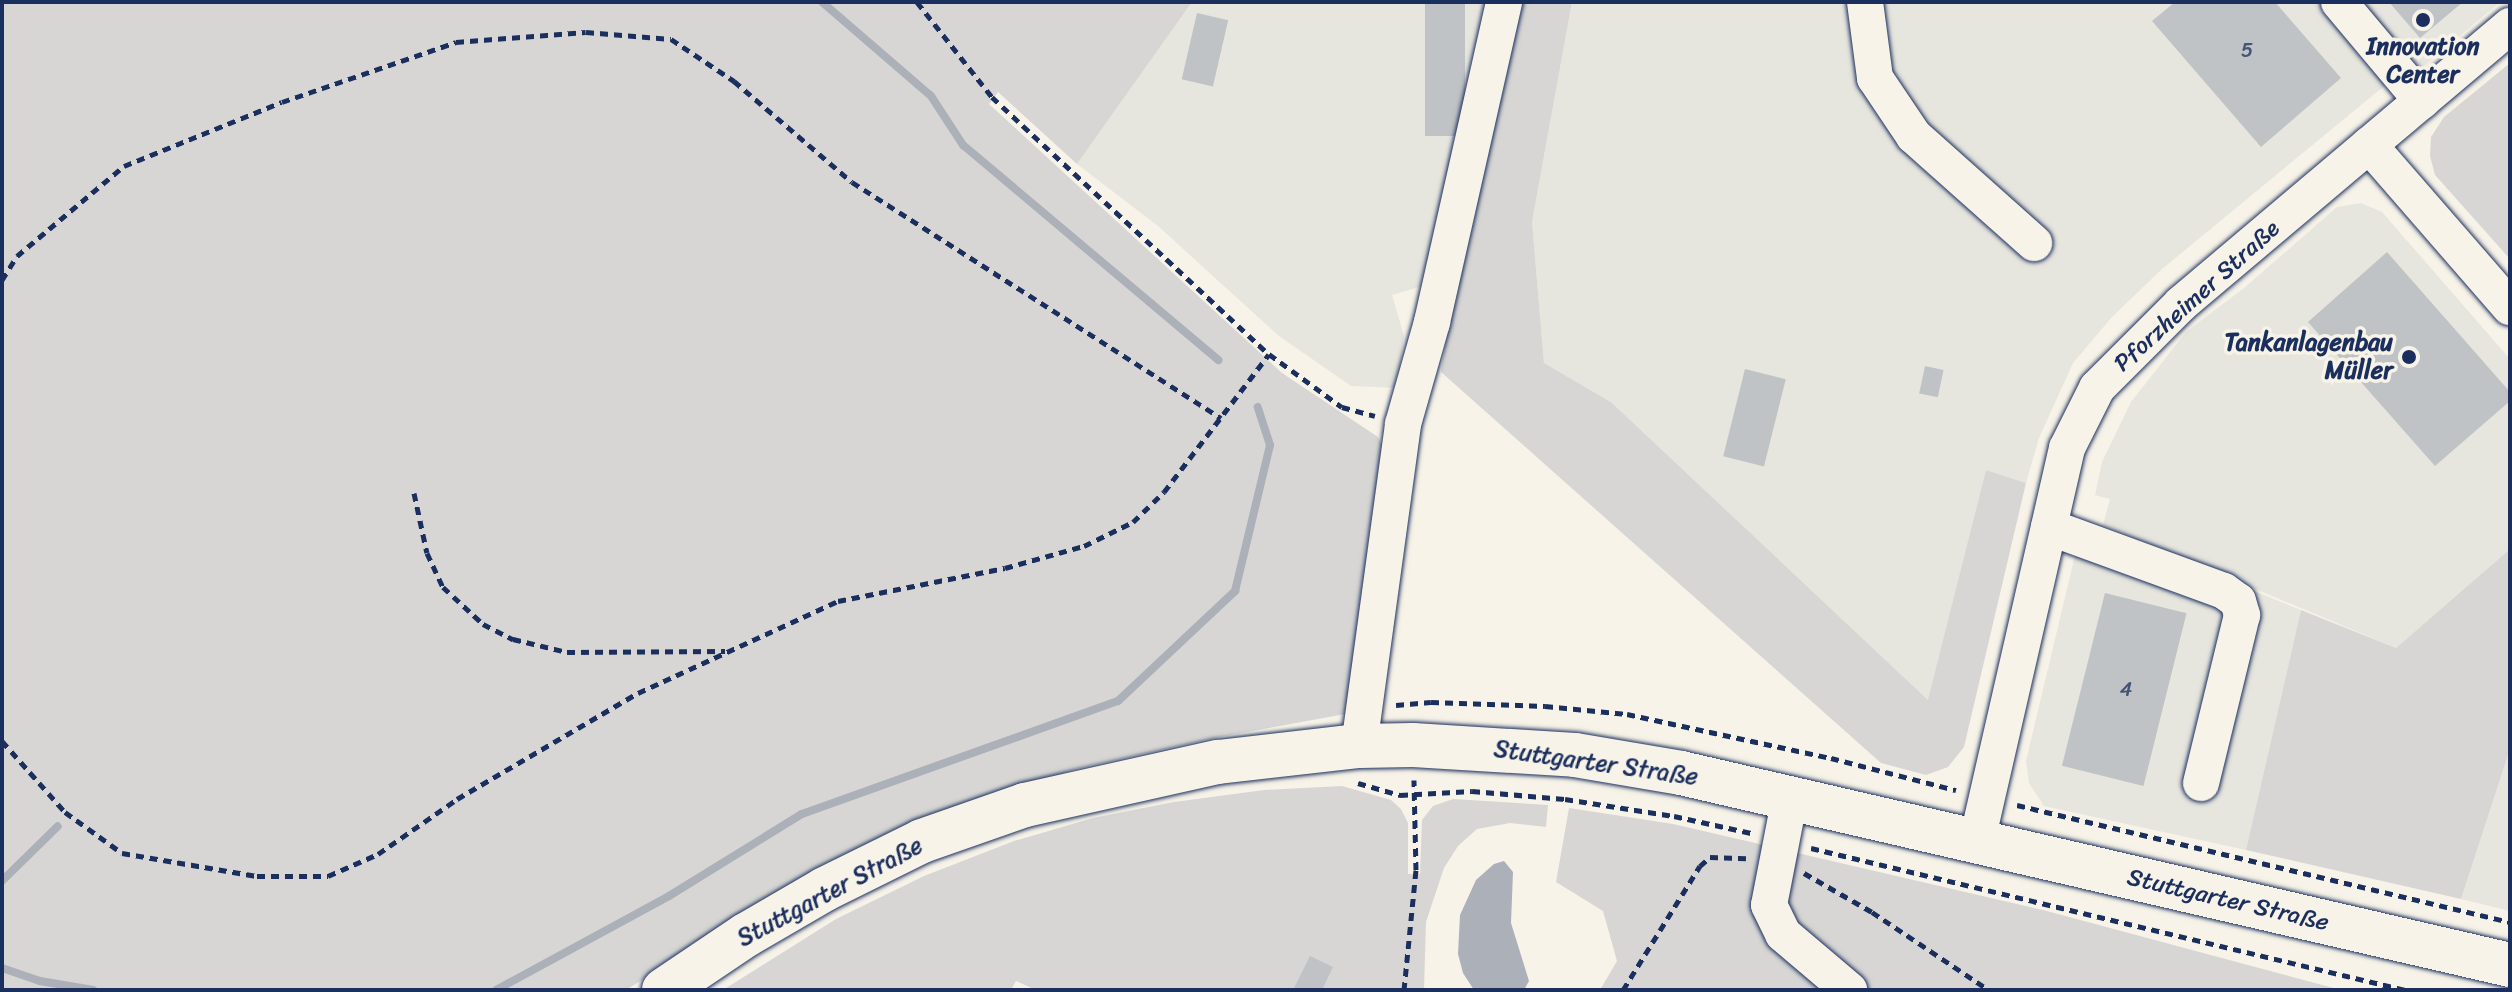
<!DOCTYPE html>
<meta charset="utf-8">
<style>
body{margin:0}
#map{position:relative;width:2512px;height:992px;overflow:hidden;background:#f7f3e8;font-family:Sriracha,sans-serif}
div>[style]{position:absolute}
.built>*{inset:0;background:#e6e5de}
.green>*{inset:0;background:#d7d6d4}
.water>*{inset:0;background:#acb0b9}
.stream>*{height:8px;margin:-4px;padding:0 4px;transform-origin:4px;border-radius:4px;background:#acb0b9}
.building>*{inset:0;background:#c0c3c5;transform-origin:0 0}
.path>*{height:5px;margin-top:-2.5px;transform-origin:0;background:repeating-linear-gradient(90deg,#1b2f5e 0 8px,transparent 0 14px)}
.roads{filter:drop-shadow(0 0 2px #1b2f5e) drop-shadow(0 0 2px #1b2f5e)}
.minor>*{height:36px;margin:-18px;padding:0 18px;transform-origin:18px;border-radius:18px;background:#f7f3e8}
.major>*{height:44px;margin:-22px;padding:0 22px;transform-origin:22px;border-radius:22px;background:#f7f3e8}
.dots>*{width:22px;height:22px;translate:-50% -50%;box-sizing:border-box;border:4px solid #f7f3e8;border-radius:50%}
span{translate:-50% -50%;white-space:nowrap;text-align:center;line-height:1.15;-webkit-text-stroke:7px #f7f3e8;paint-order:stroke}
.number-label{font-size:20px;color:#445478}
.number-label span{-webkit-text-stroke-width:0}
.poi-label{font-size:24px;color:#1b2f5e;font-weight:700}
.right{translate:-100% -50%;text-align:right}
.street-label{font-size:24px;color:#1b2f5e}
.frame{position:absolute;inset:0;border:4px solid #1b2f5e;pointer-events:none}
</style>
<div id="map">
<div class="built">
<div style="clip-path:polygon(1192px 2px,1492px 2px,1448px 162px,1426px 285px,1392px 295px,1404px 336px,1397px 388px,1351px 386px,1279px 336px,1158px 226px,1077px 164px)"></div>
<div style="clip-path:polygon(1572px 2px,2321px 2px,2389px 82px,2162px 269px,2112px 317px,2073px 363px,2039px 438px,2026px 483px,1986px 470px,1929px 701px,1611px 402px,1544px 363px,1532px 222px)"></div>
<div style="clip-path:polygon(2353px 2px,2500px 2px,2412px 76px)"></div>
<div style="clip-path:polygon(2361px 203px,2382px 212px,2510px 359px,2510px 549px,2396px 648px,2103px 525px,2110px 499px,2095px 495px,2102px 462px,2131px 402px,2186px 332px,2244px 288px,2337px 207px)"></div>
<div style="clip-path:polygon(2083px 522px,2301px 610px,2246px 850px,2044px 806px,2029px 783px,2026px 761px)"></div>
<div style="clip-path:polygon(2510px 749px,2510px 911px,2461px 899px)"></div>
</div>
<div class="green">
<div style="clip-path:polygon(2px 2px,1192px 2px,1077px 164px,998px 92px,989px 104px,1282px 373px,1378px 437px,1387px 456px,1351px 713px,1214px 738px,1075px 769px,900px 829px,829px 862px,626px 990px,2px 989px)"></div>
<div style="clip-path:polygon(1492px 2px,1572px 2px,1532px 222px,1544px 363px,1611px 402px,1928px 700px,1986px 470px,2026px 483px,1964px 747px,1948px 767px,1926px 775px,1881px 763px,1441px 372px,1452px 306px,1426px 285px,1448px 162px)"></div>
<div style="clip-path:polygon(2510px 63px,2510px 259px,2435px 175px,2430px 156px,2431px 137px,2444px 117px)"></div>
<div style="clip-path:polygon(2510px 549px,2510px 749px,2461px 899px,2246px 850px,2301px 610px,2396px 648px)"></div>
<div style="clip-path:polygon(1342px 786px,1391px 800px,1401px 809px,1408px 823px,1408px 874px,1420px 874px,1422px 820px,1433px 806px,1453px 799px,1548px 805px,1546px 827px,1510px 823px,1477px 829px,1458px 846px,1444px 868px,1426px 922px,1424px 990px,1036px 990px,1016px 981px,1011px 990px,723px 990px,836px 919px,924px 876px,1014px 841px,1093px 818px,1174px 802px,1264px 790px)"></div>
<div style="clip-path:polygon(1569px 808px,1673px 824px,2043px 910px,2341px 990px,1600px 990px,1617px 961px,1603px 911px,1556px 882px)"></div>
</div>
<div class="water">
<div style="clip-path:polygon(1504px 861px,1513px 872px,1511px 923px,1529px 981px,1524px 990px,1474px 990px,1463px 973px,1458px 954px,1460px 915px,1476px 880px,1494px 864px)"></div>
</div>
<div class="stream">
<div style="left:822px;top:2px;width:144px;rotate:40.8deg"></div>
<div style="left:931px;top:96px;width:59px;rotate:56.9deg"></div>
<div style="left:963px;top:145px;width:334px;rotate:40.1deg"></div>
<div style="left:2px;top:881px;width:78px;rotate:-44.5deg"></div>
<div style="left:2px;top:968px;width:40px;rotate:18.9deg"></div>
<div style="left:40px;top:981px;width:54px;rotate:9.6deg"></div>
<div style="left:496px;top:990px;width:197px;rotate:-28.5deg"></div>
<div style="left:669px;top:896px;width:156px;rotate:-31.7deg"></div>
<div style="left:802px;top:814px;width:336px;rotate:-19.7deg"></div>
<div style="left:1118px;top:701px;width:161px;rotate:-43.2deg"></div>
<div style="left:1235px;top:591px;width:150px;rotate:-76.5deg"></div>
<div style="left:1270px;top:445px;width:40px;rotate:-108deg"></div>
</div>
<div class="building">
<div style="left:1425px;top:2px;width:40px;height:134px"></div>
<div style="clip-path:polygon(2175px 2px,2275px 2px,2341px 78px,2261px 147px,2152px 21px)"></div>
<div style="clip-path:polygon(2389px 2px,2463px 2px,2420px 38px)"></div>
<div style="left:1197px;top:13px;width:32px;height:68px;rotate:13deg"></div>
<div style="clip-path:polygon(2387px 252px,2510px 392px,2510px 401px,2435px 466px,2308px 322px)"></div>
<div style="left:1925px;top:366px;width:19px;height:28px;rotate:12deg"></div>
<div style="left:1745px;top:369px;width:42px;height:90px;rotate:14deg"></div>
<div style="left:2105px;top:593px;width:84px;height:178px;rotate:14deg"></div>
<div style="clip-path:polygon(1310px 956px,1333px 967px,1322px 990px,1293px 990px)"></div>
</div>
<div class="path">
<div style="left:917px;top:2px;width:121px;rotate:51.7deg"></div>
<div style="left:992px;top:97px;width:378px;rotate:42.9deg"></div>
<div style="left:1269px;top:354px;width:90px;rotate:36deg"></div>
<div style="left:1342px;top:407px;width:34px;rotate:15deg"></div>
<div style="left:2px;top:280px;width:28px;rotate:-58deg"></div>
<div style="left:17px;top:256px;width:140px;rotate:-40.1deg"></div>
<div style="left:124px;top:166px;width:170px;rotate:-22.1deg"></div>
<div style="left:282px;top:102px;width:184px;rotate:-19deg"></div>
<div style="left:456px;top:42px;width:130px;rotate:-4.4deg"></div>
<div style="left:586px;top:32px;width:85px;rotate:4.7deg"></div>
<div style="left:671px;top:39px;width:76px;rotate:33.7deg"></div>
<div style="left:734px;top:81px;width:155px;rotate:40.6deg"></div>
<div style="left:852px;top:182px;width:438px;rotate:32.6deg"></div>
<div style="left:414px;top:493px;width:61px;rotate:77.8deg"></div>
<div style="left:427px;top:553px;width:38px;rotate:65deg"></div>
<div style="left:443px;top:587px;width:54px;rotate:42.8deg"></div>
<div style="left:483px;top:624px;width:34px;rotate:27deg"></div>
<div style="left:513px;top:639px;width:56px;rotate:13.5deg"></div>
<div style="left:567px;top:652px;width:158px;rotate:-0.4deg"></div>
<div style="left:1396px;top:705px;width:35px;rotate:-5deg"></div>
<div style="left:1431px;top:702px;width:114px;rotate:2deg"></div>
<div style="left:1545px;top:706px;width:82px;rotate:5.6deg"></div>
<div style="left:1627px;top:714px;width:209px;rotate:12.2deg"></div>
<div style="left:1831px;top:758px;width:129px;rotate:14.4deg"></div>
<div style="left:2px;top:741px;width:95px;rotate:48.4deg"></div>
<div style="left:65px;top:812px;width:70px;rotate:35.7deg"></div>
<div style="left:122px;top:853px;width:137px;rotate:9.7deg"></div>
<div style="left:257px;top:876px;width:71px"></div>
<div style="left:328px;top:876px;width:55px;rotate:-23.7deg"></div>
<div style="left:378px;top:854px;width:96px;rotate:-34.8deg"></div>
<div style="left:457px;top:799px;width:210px;rotate:-30.4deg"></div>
<div style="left:638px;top:693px;width:220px;rotate:-24.7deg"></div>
<div style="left:838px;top:601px;width:170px;rotate:-11.2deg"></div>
<div style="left:1005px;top:568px;width:82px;rotate:-15.6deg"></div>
<div style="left:1084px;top:546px;width:55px;rotate:-26.1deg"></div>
<div style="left:1133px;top:522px;width:43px;rotate:-44.1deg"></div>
<div style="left:1164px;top:492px;width:173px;rotate:-52.7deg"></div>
<div style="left:1358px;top:783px;width:44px;rotate:15.9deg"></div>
<div style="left:1400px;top:795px;width:72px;rotate:-3.2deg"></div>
<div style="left:1472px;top:791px;width:93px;rotate:4.9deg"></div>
<div style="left:1565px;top:799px;width:110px;rotate:8.9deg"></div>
<div style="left:1674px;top:816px;width:79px;rotate:12.4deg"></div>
<div style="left:2017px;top:805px;width:507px;rotate:13.35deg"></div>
<div style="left:1811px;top:848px;width:611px;rotate:13.44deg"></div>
<div style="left:1804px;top:873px;width:78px;rotate:29.8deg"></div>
<div style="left:1872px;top:912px;width:141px;rotate:33.7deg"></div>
<div style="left:1404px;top:990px;width:121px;rotate:-84.3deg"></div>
<div style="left:1416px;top:870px;width:90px;rotate:-91.3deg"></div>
<div style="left:1623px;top:990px;width:146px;rotate:-58.2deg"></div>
<div style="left:1700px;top:866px;width:13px;rotate:-42deg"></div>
<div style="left:1710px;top:857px;width:36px;rotate:2deg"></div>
</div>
<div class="roads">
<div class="minor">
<div style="left:1865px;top:2px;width:77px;rotate:82.5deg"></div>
<div style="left:1875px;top:78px;width:70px;rotate:56.1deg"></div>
<div style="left:1914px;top:136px;width:161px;rotate:41.7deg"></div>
<div style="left:2339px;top:2px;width:129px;rotate:50deg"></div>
<div style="left:2369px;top:145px;width:215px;rotate:49deg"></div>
<div style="left:2049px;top:527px;width:186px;rotate:20.1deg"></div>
<div style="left:2224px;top:591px;width:17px;rotate:36deg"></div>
<div style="left:2238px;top:601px;width:15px;rotate:74deg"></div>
<div style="left:2242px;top:615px;width:173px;rotate:103.7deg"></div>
<div style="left:1359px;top:746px;width:325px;rotate:-82.2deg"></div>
<div style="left:1403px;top:424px;width:106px;rotate:-74.1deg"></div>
<div style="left:1432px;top:322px;width:328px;rotate:-77.3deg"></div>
<div style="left:1790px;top:797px;width:110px;rotate:101deg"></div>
<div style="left:1769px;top:905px;width:32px;rotate:64deg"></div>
<div style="left:1783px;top:934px;width:87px;rotate:40.3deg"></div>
<div style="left:1977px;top:841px;width:403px;rotate:-77.1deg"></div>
<div style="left:2067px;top:448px;width:67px;rotate:-63.4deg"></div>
<div style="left:2097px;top:388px;width:119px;rotate:-45deg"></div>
<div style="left:2181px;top:304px;width:431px;rotate:-40.2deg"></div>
</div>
<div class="major">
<div style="left:664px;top:990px;width:99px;rotate:-33.9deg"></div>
<div style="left:746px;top:935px;width:91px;rotate:-30.2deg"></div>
<div style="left:825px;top:889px;width:108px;rotate:-26.3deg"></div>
<div style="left:922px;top:841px;width:109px;rotate:-19.3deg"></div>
<div style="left:1025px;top:805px;width:198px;rotate:-12.6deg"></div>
<div style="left:1218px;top:762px;width:142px;rotate:-6.5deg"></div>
<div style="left:1359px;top:746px;width:54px;rotate:-1.1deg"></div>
<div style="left:1413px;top:745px;width:162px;rotate:3.5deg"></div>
<div style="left:1575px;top:755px;width:108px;rotate:9.6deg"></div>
<div style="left:1681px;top:773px;width:851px;rotate:13.04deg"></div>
</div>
</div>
<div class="dots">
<div style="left:2423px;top:20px;background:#1b2f5e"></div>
<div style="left:2409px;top:357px;background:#1b2f5e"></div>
</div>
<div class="number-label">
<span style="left:2247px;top:50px">5</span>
<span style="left:2126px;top:689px">4</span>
</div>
<div class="poi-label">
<span style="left:2423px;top:61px">Innovation<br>Center</span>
<span class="right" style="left:2393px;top:357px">Tankanlagenbau<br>Müller</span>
</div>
<div class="street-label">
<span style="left:2197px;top:296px;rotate:-42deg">Pforzheimer Straße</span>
<span style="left:1596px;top:763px;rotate:8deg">Stuttgarter Straße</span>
<span style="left:830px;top:892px;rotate:-28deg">Stuttgarter Straße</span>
<span style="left:2228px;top:900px;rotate:13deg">Stuttgarter Straße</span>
</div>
<div class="frame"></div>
</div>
